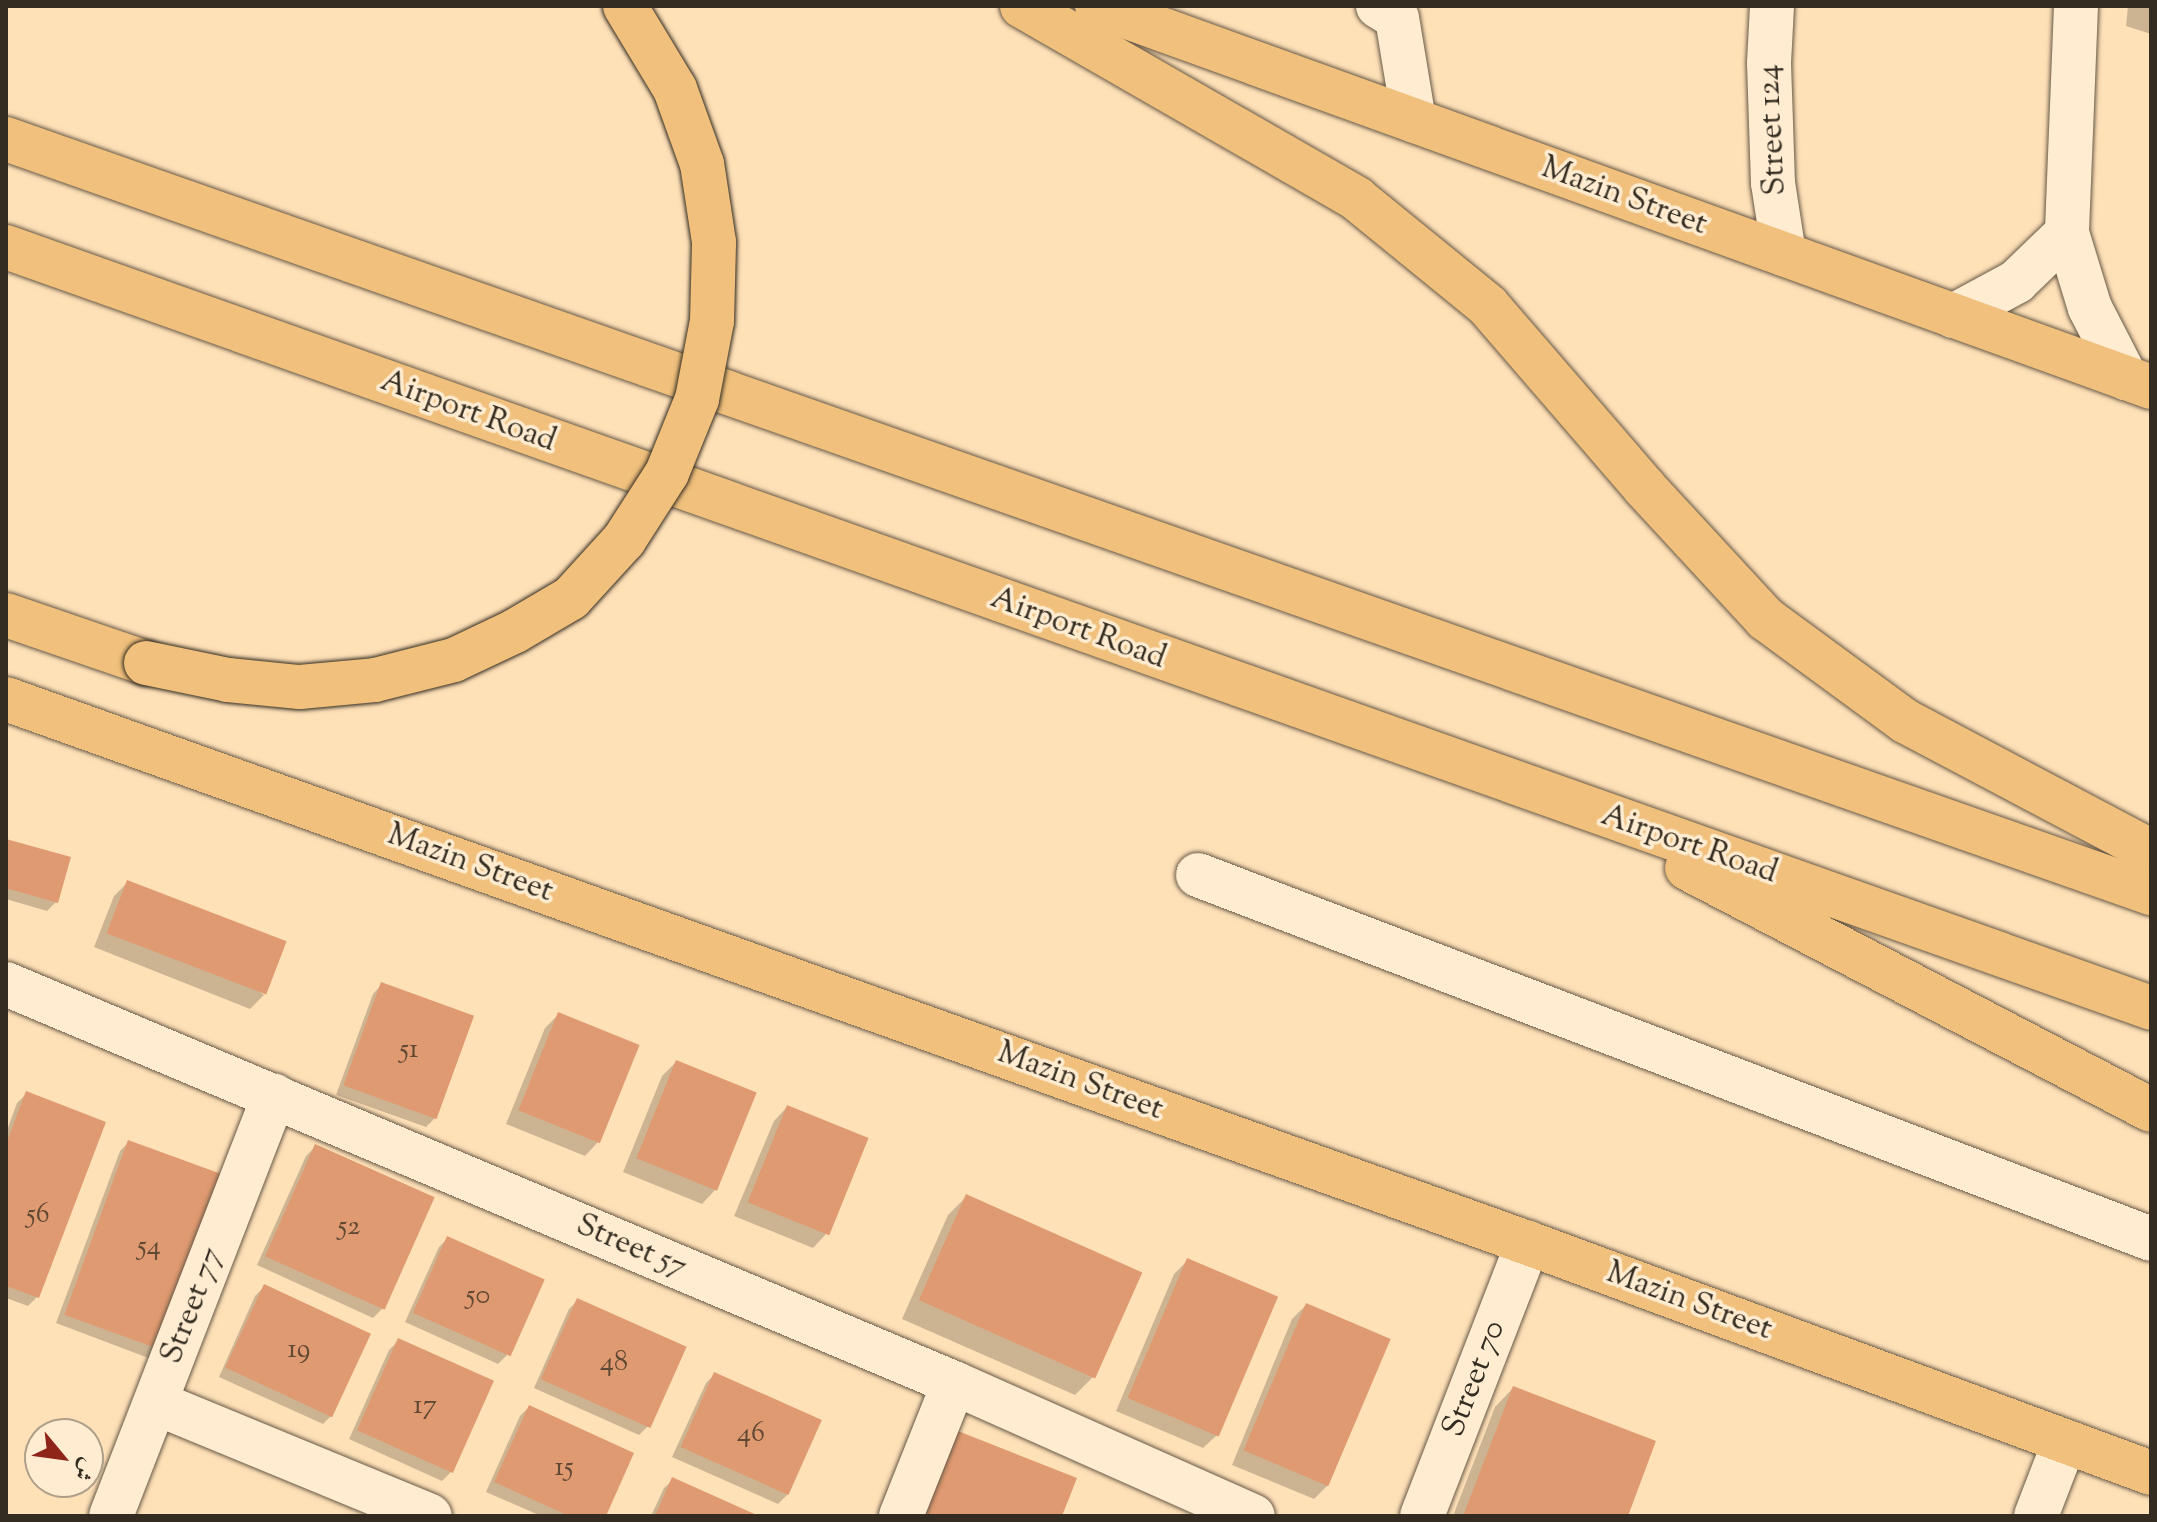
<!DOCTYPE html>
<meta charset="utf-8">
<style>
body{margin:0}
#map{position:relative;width:2157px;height:1522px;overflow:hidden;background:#ffe1b8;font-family:"Sorts Mill Goudy",Amiri,serif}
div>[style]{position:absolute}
.shadow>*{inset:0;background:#0003}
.building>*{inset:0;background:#e09a71;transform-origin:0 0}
.roads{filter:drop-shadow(0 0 2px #675946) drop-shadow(0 0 2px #675946)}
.minor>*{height:44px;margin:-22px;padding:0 22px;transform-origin:22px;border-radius:22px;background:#ffecd1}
.major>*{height:44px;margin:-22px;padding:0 22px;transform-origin:22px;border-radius:22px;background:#f0c07c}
.highway>*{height:44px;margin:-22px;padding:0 22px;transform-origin:22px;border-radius:22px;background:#f0c07c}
.bridges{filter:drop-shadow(0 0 2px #342c20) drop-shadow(0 0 2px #342c20)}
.major-bridge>*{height:44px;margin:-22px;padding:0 22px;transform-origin:22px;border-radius:22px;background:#f0c07c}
span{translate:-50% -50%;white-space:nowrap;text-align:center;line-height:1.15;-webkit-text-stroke:7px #ffecd1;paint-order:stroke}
.number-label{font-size:28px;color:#5f4834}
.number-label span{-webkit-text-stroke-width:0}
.street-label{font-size:32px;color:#342c20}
.frame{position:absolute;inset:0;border:8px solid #342c20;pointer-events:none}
.north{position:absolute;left:24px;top:1418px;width:80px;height:80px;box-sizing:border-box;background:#ffecd1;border:2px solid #ae9f8a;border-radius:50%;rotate:119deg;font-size:22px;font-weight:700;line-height:32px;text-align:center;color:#342c20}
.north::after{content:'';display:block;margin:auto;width:28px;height:36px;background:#8f2418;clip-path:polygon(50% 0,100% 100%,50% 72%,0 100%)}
</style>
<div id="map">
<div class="shadow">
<div style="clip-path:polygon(2128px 6px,2151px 6px,2151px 34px,2126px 26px)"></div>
<div style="clip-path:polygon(6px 841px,56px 902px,47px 911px,6px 899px)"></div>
<div style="clip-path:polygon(128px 882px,264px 995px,250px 1009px,94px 947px,114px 896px)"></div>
<div style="clip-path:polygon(382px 984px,435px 1118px,426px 1127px,336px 1095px,373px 994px)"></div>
<div style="clip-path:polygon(559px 1014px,598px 1142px,585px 1156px,506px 1124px,545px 1028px)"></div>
<div style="clip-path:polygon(676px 1062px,715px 1190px,702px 1204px,623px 1172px,662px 1076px)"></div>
<div style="clip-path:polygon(26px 1094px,37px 1297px,28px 1306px,6px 1298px,6px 1133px,17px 1103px)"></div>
<div style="clip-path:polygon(787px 1107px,826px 1234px,813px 1248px,734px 1216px,774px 1121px)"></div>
<div style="clip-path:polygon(129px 1142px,159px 1362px,56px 1323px,120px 1151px)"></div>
<div style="clip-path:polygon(315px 1147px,382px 1309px,373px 1318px,257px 1265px,306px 1156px)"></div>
<div style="clip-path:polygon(966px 1197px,1139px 1274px,1093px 1377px,1075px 1395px,902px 1319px,948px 1215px)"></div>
<div style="clip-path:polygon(448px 1238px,507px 1355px,498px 1364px,405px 1322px,439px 1247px)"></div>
<div style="clip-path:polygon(1188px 1260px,1217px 1435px,1203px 1448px,1116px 1411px,1174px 1274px)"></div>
<div style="clip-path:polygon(264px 1287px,332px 1415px,323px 1424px,219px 1377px,255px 1296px)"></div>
<div style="clip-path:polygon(578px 1300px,648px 1426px,639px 1435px,534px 1388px,569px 1309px)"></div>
<div style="clip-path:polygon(1306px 1305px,1328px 1485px,1314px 1499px,1232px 1465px,1292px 1319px)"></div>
<div style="clip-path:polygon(398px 1341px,451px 1472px,442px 1481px,349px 1439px,389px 1350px)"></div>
<div style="clip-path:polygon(715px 1374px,787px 1495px,778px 1504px,672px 1457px,706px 1383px)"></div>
<div style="clip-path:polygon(1513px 1388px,1626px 1516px,1453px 1516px,1495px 1407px)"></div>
<div style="clip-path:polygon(529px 1407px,604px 1516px,541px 1516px,486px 1492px,520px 1416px)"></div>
<div style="clip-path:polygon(673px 1480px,754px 1516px,651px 1516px,664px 1488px)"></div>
</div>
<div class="building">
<div style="clip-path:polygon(6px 839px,71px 857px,58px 903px,6px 888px)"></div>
<div style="left:127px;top:880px;width:171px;height:57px;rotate:21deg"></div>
<div style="left:381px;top:982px;width:99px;height:110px;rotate:20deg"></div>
<div style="left:558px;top:1012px;width:88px;height:106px;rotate:22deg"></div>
<div style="left:676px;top:1060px;width:87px;height:106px;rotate:22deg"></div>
<div style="clip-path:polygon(26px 1091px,106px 1122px,39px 1298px,6px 1286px,6px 1144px)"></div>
<div style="left:787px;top:1105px;width:88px;height:105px;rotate:22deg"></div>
<div style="left:128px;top:1140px;width:114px;height:186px;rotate:20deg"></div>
<div style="left:315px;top:1144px;width:131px;height:123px;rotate:24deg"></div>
<div style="left:966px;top:1194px;width:193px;height:116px;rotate:24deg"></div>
<div style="left:447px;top:1236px;width:107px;height:84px;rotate:24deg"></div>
<div style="left:1187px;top:1258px;width:99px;height:152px;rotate:23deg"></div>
<div style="left:264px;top:1284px;width:118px;height:92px;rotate:25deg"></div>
<div style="left:577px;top:1298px;width:120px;height:89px;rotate:24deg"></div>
<div style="left:1306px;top:1303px;width:92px;height:160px;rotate:23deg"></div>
<div style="left:398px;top:1338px;width:105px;height:101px;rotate:24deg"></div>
<div style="left:714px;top:1372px;width:118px;height:82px;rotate:24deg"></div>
<div style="clip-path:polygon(1513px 1386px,1656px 1441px,1628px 1516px,1463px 1516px)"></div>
<div style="clip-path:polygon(529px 1405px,634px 1453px,606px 1516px,569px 1516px,494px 1482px)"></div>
<div style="clip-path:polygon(958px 1431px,1077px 1478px,1062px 1516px,924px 1516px)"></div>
<div style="clip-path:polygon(672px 1477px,759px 1516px,655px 1516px)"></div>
</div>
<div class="roads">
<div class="minor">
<div style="left:1378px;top:6px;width:22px;rotate:32deg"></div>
<div style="left:1397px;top:18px;width:104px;rotate:80.6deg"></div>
<div style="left:1772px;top:6px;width:57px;rotate:93deg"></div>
<div style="left:1769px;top:63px;width:120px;rotate:88.1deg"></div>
<div style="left:1773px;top:183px;width:72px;rotate:81.2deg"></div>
<div style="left:2076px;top:6px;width:227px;rotate:92.3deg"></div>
<div style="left:2067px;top:233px;width:78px;rotate:73deg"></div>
<div style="left:2090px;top:308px;width:79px;rotate:62.8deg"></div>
<div style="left:1953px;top:316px;width:72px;rotate:-28.4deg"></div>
<div style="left:2016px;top:282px;width:71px;rotate:-43.9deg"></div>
<div style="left:1198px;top:875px;width:1020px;rotate:20.9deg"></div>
<div style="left:6px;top:984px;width:1029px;rotate:22.83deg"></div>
<div style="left:954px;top:1383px;width:327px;rotate:24deg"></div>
<div style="left:156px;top:1403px;width:296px;rotate:22.4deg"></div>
<div style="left:111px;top:1516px;width:451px;rotate:-68.8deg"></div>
<div style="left:901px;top:1516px;width:143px;rotate:-68.3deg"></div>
<div style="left:1422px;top:1516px;width:293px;rotate:-68.8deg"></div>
<div style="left:2036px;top:1516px;width:80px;rotate:-68.9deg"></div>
</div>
<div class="major">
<div style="left:1097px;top:6px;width:1121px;rotate:19.87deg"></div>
<div style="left:6px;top:615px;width:148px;rotate:18.9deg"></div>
<div style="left:6px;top:699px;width:1616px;rotate:19.67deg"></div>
<div style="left:1528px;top:1243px;width:664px;rotate:20.26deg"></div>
</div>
<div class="highway">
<div style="left:1022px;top:6px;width:387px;rotate:29.9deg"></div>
<div style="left:1357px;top:199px;width:169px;rotate:39.2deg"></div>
<div style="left:1488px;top:306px;width:239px;rotate:49.2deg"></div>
<div style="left:1644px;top:487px;width:180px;rotate:47.3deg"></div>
<div style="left:1766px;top:619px;width:172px;rotate:36.3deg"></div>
<div style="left:1905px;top:721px;width:278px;rotate:27.9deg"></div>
<div style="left:6px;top:139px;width:2274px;rotate:19.37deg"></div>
<div style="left:6px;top:247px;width:2276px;rotate:19.53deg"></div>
<div style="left:1687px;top:868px;width:523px;rotate:27.54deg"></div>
</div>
</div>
<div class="bridges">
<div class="major-bridge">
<div style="left:146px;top:663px;width:84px;rotate:11.7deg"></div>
<div style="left:228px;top:680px;width:72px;rotate:5.6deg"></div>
<div style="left:300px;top:687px;width:75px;rotate:-5.3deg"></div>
<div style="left:375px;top:680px;width:81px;rotate:-14.2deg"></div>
<div style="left:454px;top:660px;width:68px;rotate:-25.4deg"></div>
<div style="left:515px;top:631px;width:65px;rotate:-30.5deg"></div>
<div style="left:571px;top:598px;width:79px;rotate:-47.6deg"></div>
<div style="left:624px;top:540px;width:80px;rotate:-57.3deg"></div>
<div style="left:667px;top:473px;width:80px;rotate:-67.9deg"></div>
<div style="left:697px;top:399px;width:79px;rotate:-79.1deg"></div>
<div style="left:712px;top:321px;width:79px;rotate:-88.5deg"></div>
<div style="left:714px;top:242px;width:79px;rotate:-98.7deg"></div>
<div style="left:702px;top:164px;width:80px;rotate:-109.8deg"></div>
<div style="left:675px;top:89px;width:97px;rotate:-121.1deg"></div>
</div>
</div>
<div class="number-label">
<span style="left:409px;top:1050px">51</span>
<span style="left:38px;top:1215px">56</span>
<span style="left:349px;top:1227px">52</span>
<span style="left:149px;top:1247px">54</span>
<span style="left:478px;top:1296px">50</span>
<span style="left:299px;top:1350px">19</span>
<span style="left:614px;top:1363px">48</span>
<span style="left:425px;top:1406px">17</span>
<span style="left:751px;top:1434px">46</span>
<span style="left:564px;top:1468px">15</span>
</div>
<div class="street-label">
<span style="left:1773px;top:130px;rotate:-93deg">Street 124</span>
<span style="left:1624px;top:197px;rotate:20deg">Mazin Street</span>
<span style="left:468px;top:412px;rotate:20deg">Airport Road</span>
<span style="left:1078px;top:629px;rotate:20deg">Airport Road</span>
<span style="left:1689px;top:845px;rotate:19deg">Airport Road</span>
<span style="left:470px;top:864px;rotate:20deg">Mazin Street</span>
<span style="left:1080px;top:1082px;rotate:20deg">Mazin Street</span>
<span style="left:631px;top:1247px;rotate:23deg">Street 57</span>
<span style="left:1689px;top:1302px;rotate:20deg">Mazin Street</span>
<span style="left:193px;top:1306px;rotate:-69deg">Street 77</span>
<span style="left:1475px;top:1379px;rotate:-69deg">Street 70</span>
</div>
<div class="frame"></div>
<div class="north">ش</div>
</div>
